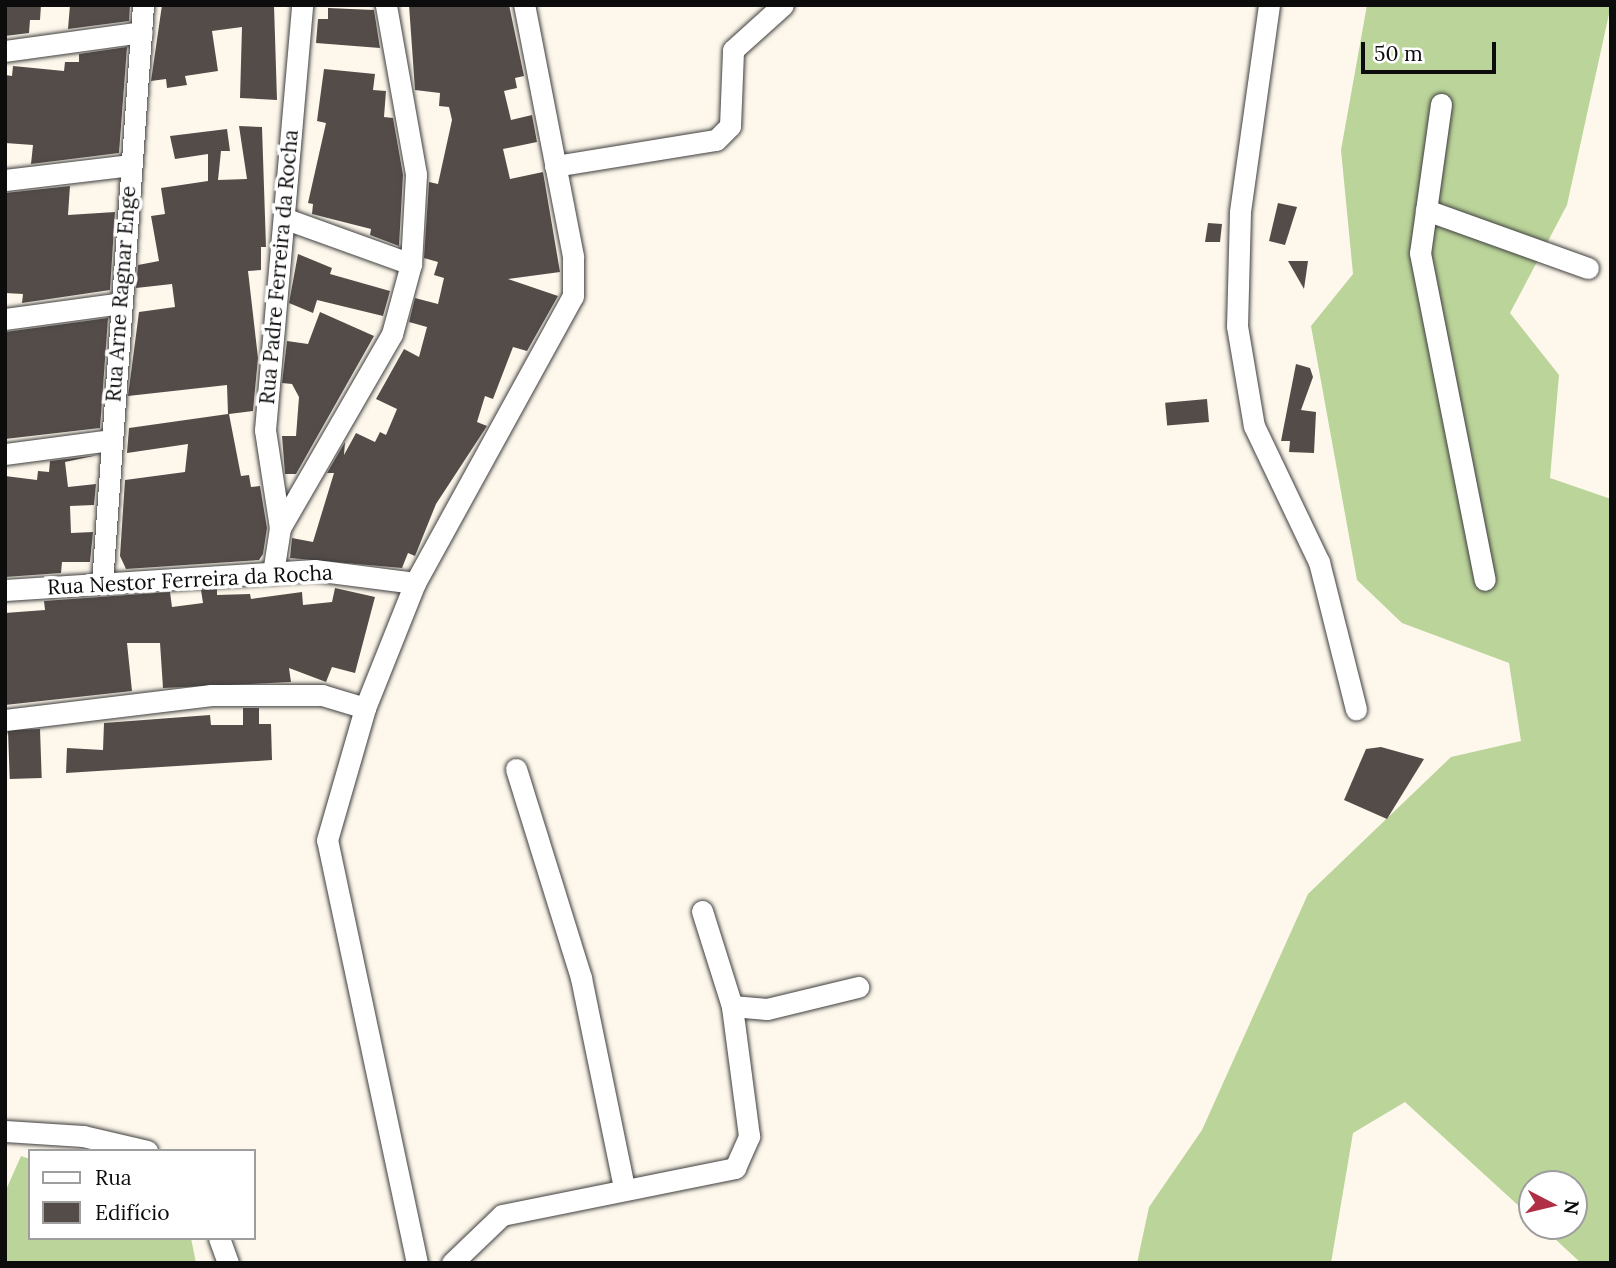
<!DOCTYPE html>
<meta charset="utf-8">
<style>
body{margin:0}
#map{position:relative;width:1616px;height:1268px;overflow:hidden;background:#fef8ec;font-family:Lora,serif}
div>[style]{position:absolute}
.forest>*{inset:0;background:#bbd49a}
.building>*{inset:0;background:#544c49;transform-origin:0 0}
.roads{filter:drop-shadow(0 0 2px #3f3f3f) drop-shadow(0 0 2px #3f3f3f)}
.minor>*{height:21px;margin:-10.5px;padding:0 10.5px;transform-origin:10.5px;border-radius:10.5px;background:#fff}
span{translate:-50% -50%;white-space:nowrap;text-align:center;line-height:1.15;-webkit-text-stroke:7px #fff;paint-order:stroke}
.street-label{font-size:21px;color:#0c0c0c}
.frame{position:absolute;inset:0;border:7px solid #0c0c0c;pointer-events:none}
.legend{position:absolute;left:28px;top:1149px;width:228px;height:91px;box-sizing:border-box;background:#fff;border:2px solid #9e9e9e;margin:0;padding:9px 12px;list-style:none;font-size:21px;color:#0c0c0c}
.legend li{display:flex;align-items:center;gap:14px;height:35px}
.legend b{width:35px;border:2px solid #9e9e9e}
.north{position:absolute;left:1518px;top:1170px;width:70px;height:70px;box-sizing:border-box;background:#fff;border:2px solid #9e9e9e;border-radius:50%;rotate:97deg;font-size:19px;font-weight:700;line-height:28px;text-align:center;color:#0c0c0c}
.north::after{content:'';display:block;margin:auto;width:24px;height:32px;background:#b12f44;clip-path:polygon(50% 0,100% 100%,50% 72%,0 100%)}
.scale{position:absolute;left:1361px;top:42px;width:135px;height:32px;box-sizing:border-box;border:4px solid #0c0c0c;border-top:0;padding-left:9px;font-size:21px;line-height:24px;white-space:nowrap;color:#0c0c0c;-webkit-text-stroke:5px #fff;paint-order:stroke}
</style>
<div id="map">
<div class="forest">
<div style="clip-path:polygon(1367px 5px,1611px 5px,1567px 205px,1510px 313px,1559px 375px,1550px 478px,1611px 499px,1611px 1263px,1581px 1263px,1541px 1226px,1574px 1226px,1574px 1184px,1532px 1184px,1532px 1218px,1405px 1102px,1353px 1133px,1331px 1263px,1137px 1263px,1149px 1207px,1202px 1130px,1308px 894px,1451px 757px,1521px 741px,1509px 663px,1402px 623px,1357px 580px,1311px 326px,1353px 274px,1341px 150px)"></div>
<div style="clip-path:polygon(21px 1156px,30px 1159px,30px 1238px,191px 1238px,196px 1263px,5px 1263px,5px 1192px)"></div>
</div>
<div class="building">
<div style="clip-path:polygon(7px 5px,41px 5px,40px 20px,30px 20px,29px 33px,5px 36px)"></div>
<div style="clip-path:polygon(70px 5px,130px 5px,129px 21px,68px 29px)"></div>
<div style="clip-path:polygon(162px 5px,274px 5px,277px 100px,240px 98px,242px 27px,212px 31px,218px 71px,185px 76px,187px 85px,167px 88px,166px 79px,151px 81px)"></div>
<div style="clip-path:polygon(409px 5px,509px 5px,524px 76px,515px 78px,517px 88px,504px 91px,511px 120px,532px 115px,537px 142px,503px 149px,510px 179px,543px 172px,560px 272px,508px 279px,558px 296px,527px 351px,513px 347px,493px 399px,485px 396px,477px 422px,487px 426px,436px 504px,415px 556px,408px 553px,402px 568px,290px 558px,292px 538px,313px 542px,334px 473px,327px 473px,345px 442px,344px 455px,356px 433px,375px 442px,380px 432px,386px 435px,397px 409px,376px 399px,404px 349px,419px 357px,427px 327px,409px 322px,415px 298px,438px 304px,444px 278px,434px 275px,438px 262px,424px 258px,429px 182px,438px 184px,452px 120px,449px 107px,439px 106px,440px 93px,415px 90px)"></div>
<div style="clip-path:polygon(328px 8px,374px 10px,380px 48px,316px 43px,318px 19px,328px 19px)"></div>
<div style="clip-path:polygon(127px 47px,119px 153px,31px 164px,33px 145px,5px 143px,5px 75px,12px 76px,13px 66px,64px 71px,65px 62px,79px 62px,79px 54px)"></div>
<div style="clip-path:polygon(324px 69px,375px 74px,373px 90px,386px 91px,384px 117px,393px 118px,403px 175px,399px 246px,370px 235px,371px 229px,312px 214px,313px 204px,308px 203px,326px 123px,317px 121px)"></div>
<div style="clip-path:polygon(239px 126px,262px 127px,266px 247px,261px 247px,261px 270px,248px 271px,258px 358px,253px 411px,229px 414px,241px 476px,249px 475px,251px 487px,260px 486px,267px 528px,263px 554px,259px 560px,126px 569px,120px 556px,125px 480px,185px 472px,188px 444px,127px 453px,129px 428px,228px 414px,227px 385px,128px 396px,139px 312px,175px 307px,172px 284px,136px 288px,138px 265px,159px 261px,151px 216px,165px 214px,161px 188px,208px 181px,208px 154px,175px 159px,170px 136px,227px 129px,230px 151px,221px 151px,218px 180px,247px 179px)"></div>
<div style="clip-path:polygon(70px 186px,68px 215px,115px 212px,110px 290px,22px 303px,23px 294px,5px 293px,5px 193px)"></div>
<div style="clip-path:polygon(1278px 203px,1297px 207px,1285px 245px,1269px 241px)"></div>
<div style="clip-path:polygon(1208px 223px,1222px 224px,1220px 242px,1205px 242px)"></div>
<div style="clip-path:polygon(298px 254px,332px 268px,330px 274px,390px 291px,383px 316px,317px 300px,313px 313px,289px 303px)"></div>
<div style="clip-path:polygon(1288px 261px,1308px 261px,1304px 289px)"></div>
<div style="clip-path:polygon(320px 312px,374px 336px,296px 474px,285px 474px,282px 436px,296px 436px,299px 397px,292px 384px,282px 383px,287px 341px,308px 344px)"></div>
<div style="clip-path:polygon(108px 318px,100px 428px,5px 439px,5px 332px)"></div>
<div style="clip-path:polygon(1296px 364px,1310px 368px,1313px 377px,1301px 410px,1316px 412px,1314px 453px,1289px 452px,1290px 441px,1281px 441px)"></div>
<div style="left:1207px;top:399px;width:23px;height:42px;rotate:85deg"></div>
<div style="clip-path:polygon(98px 455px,65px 462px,68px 487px,96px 484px,94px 505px,70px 506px,71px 533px,93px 532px,90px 562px,62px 562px,61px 573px,5px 577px,5px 476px,37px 480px,38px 471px,49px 472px,50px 461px)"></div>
<div style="clip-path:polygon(335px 588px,375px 597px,355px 673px,332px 667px,326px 682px,289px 668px,291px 682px,163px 688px,160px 643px,127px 643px,132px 691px,5px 705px,5px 613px,45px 610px,44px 601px,170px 592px,172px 607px,203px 603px,201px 590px,217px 589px,217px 595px,250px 594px,251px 599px,302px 592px,303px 605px,332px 602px)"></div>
<div style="clip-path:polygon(243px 708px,259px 708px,259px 724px,271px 724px,272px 760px,66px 773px,67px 748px,103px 750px,104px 723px,210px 715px,211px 725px,243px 725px)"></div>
<div style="left:40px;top:729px;width:49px;height:32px;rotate:88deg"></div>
<div style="clip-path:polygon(1381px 747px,1424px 759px,1387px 819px,1344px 800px,1366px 749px)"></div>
</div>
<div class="roads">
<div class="minor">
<div style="left:1269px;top:5px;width:209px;rotate:98deg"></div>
<div style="left:1240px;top:212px;width:114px;rotate:91.5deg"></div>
<div style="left:1237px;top:326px;width:101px;rotate:80.4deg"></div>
<div style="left:1254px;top:426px;width:151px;rotate:64.5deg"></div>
<div style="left:1319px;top:562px;width:152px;rotate:75.9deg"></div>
<div style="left:5px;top:51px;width:138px;rotate:-7.9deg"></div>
<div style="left:1441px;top:104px;width:150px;rotate:98deg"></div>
<div style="left:1420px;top:253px;width:333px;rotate:78.8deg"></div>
<div style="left:555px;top:166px;width:163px;rotate:-9.2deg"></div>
<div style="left:716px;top:140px;width:20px;rotate:-45deg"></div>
<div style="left:730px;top:126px;width:76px;rotate:-87.7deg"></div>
<div style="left:733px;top:50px;width:67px;rotate:-42deg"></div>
<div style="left:5px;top:180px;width:127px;rotate:-6.8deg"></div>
<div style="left:1426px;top:210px;width:172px;rotate:19.7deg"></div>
<div style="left:286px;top:219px;width:133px;rotate:19.8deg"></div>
<div style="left:5px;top:319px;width:118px;rotate:-7.8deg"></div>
<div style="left:5px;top:454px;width:107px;rotate:-7.5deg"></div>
<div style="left:280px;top:528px;width:99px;rotate:-98.7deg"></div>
<div style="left:265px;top:430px;width:427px;rotate:-85deg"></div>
<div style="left:273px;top:573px;width:46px;rotate:-81.2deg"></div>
<div style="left:280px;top:528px;width:224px;rotate:-60deg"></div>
<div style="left:392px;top:334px;width:73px;rotate:-74.8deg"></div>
<div style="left:411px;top:264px;width:90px;rotate:-86.8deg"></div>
<div style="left:416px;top:174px;width:172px;rotate:-100.1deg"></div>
<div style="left:102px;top:584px;width:580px;rotate:-85.95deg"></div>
<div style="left:5px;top:590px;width:310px;rotate:-3.7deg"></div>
<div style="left:314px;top:570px;width:102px;rotate:7.3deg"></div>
<div style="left:5px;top:720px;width:208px;rotate:-6.9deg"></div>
<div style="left:211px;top:695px;width:111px"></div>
<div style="left:322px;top:695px;width:45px;rotate:16.8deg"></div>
<div style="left:516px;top:769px;width:219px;rotate:72.7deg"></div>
<div style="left:581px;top:978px;width:214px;rotate:78.4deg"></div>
<div style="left:702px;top:911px;width:100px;rotate:72.5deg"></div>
<div style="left:732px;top:1006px;width:35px;rotate:5deg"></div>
<div style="left:767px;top:1009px;width:94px;rotate:-13.6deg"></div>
<div style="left:5px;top:1131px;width:78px;rotate:3.7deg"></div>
<div style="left:83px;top:1136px;width:66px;rotate:13.2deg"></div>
<div style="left:219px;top:1238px;width:27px;rotate:70deg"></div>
<div style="left:417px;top:1263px;width:432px;rotate:-102deg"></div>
<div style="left:327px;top:840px;width:137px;rotate:-73.9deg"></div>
<div style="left:365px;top:708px;width:135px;rotate:-68.2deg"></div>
<div style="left:415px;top:583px;width:328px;rotate:-61.2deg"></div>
<div style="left:573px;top:296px;width:40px;rotate:-90deg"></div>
<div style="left:573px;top:256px;width:256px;rotate:-101deg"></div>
<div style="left:452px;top:1263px;width:69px;rotate:-43.8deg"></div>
<div style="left:502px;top:1215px;width:238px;rotate:-11.4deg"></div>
<div style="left:735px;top:1168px;width:35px;rotate:-66deg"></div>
<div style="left:749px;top:1136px;width:131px;rotate:-97.5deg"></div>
</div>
</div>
<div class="street-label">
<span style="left:279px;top:267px;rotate:-85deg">Rua Padre Ferreira da Rocha</span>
<span style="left:121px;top:294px;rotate:-86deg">Rua Arne Ragnar Enge</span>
<span style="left:190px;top:580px;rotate:-3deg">Rua Nestor Ferreira da Rocha</span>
</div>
<div class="frame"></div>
<ul class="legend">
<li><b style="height:9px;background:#fff"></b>Rua</li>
<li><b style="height:19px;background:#544c49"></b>Edifício</li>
</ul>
<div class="north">N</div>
<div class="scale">50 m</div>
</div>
